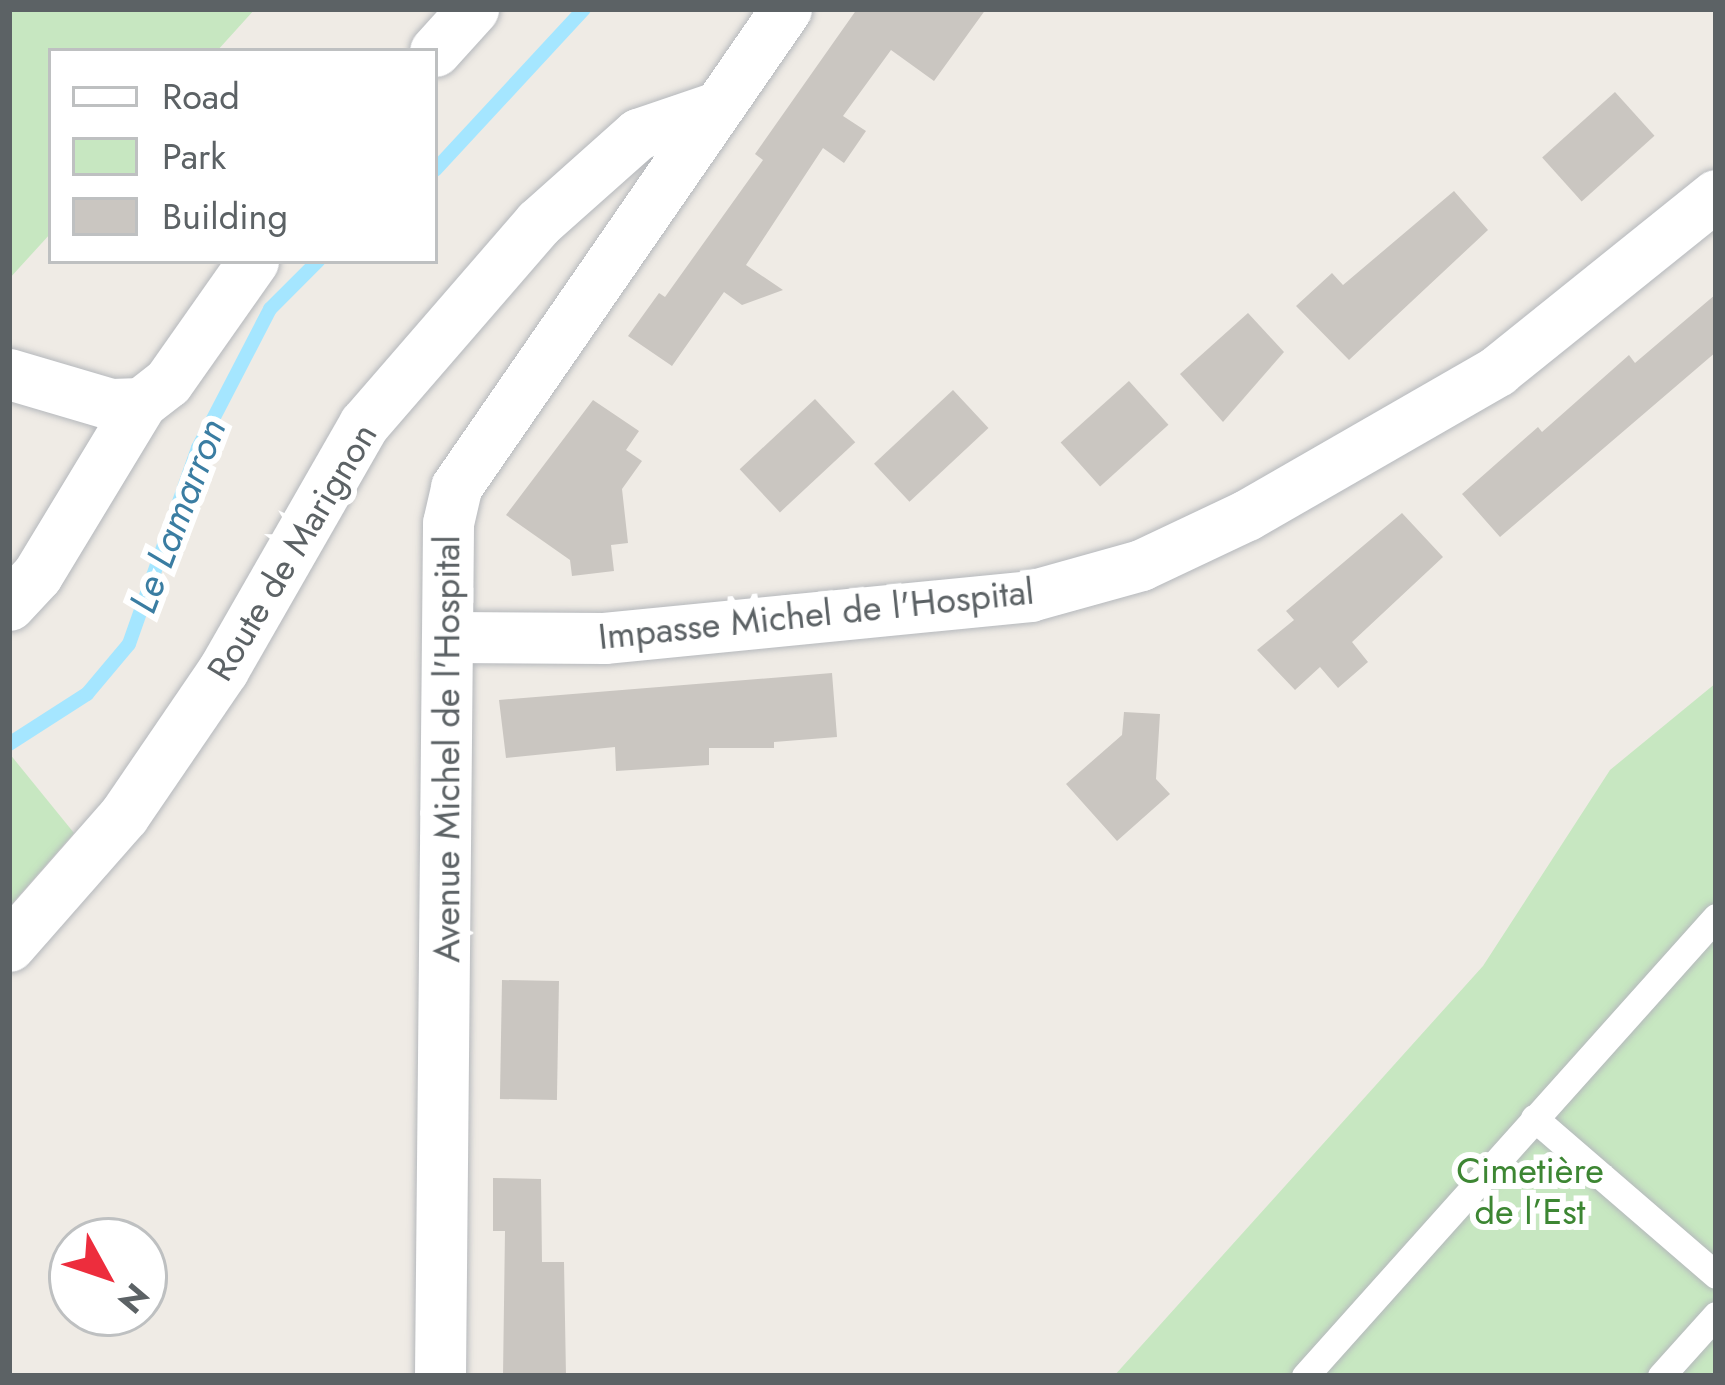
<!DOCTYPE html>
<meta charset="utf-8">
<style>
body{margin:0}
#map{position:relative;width:1725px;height:1385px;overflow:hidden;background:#efebe5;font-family:Jost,sans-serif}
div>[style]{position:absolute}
.green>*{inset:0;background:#c7e7c1}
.stream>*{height:14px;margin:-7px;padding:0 7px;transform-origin:7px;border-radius:7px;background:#a5e6ff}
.building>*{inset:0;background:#cac6c1;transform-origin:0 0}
.roads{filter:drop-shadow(0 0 3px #b5b8bc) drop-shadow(0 0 3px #b5b8bc)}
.service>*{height:27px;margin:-13.5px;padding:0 13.5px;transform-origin:13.5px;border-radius:13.5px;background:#fff}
.minor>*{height:51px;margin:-25.5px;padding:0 25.5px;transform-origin:25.5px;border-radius:25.5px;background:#fff}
span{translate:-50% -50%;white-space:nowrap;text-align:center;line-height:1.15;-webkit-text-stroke:12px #fff;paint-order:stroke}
.street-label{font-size:36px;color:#5c6265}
.park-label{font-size:36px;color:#3d8633}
.water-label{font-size:39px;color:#3a7da2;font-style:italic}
.frame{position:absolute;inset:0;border:12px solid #5c6265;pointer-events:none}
.legend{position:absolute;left:48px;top:48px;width:390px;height:216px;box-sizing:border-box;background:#fff;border:3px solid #bec0c1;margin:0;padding:15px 21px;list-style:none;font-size:36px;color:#5c6265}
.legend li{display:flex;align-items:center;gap:24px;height:60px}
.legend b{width:60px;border:3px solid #bec0c1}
.north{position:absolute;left:48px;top:1217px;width:120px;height:120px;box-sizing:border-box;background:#fff;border:3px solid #bec0c1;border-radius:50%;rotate:130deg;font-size:33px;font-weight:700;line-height:48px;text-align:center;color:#5c6265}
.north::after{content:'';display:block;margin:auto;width:42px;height:54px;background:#ed2d3d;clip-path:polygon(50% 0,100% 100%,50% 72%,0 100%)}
</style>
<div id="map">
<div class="green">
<div style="clip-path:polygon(9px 9px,255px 9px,217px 51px,51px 51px,51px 233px,9px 279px)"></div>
<div style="clip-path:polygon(1716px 683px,1716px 1376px,1114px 1376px,1483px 966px,1610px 770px)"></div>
<div style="clip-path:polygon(9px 753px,74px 833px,9px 907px)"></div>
</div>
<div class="stream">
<div style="left:435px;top:170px;width:219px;rotate:-47.2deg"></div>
<div style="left:9px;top:744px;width:93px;rotate:-32.7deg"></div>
<div style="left:87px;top:694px;width:65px;rotate:-50deg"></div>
<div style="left:129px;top:644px;width:208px;rotate:-70.6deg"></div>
<div style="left:198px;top:448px;width:157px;rotate:-62.6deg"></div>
<div style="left:270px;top:309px;width:68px;rotate:-45deg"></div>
</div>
<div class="building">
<div style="clip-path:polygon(857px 9px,986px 9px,934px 81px,891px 50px,843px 116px,866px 131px,844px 163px,823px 148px,746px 265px,783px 290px,742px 305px,724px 292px,672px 366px,628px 336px,659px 293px,665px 297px,763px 160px,755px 154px)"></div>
<div style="left:1615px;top:92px;width:59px;height:98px;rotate:48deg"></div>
<div style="clip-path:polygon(1454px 191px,1488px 230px,1349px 360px,1296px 306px,1332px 273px,1343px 285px)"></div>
<div style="clip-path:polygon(1716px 294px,1716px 352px,1500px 537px,1462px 494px,1538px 427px,1542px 432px,1629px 355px,1635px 363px)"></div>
<div style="clip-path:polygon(1248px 313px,1284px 352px,1223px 422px,1180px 374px)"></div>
<div style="left:1129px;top:381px;width:59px;height:92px;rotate:48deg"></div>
<div style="left:953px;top:390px;width:52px;height:108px;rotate:47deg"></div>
<div style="left:815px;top:399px;width:59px;height:103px;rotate:47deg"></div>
<div style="clip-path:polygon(593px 400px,639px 431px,626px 450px,642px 461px,622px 489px,628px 543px,611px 545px,614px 571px,572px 576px,570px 560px,506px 515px)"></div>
<div style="clip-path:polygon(1402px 513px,1443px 557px,1352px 642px,1368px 662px,1338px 688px,1320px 667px,1295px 690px,1257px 650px,1294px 620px,1286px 611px)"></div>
<div style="clip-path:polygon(832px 673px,837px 737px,774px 742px,774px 748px,709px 748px,709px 765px,616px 771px,615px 747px,506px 758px,499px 700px)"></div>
<div style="clip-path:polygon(1124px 712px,1160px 714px,1156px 779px,1170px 794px,1117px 841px,1066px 784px,1122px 735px)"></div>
<div style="left:502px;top:980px;width:57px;height:119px;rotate:1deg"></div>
<div style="clip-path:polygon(493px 1178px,541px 1179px,542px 1262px,564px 1262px,566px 1376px,503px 1376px,505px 1231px,493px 1231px)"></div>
</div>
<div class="roads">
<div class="service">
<div style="left:1534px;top:1118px;width:240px;rotate:40.8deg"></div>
<div style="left:1305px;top:1376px;width:616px;rotate:-48.16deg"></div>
<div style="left:1661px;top:1376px;width:82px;rotate:-48deg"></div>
</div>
<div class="minor">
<div style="left:435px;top:51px;width:57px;rotate:-47.9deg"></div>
<div style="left:9px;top:374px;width:106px;rotate:16.4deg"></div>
<div style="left:111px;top:404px;width:30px;rotate:-2deg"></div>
<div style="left:9px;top:605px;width:41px;rotate:-47deg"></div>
<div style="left:37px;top:575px;width:201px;rotate:-58.8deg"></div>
<div style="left:141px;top:403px;width:34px;rotate:-38deg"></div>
<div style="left:168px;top:382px;width:148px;rotate:-54.9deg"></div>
<div style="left:450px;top:637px;width:154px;rotate:0.4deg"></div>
<div style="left:604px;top:638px;width:428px;rotate:-5.6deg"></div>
<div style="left:1030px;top:596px;width:115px;rotate:-15.6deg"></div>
<div style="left:1141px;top:565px;width:117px;rotate:-25.3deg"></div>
<div style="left:1247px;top:515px;width:289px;rotate:-29.9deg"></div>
<div style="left:1497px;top:371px;width:281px;rotate:-38.8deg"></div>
<div style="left:9px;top:946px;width:174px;rotate:-48.7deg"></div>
<div style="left:124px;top:815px;width:176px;rotate:-55.7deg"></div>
<div style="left:223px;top:670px;width:284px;rotate:-60.2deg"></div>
<div style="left:364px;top:424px;width:266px;rotate:-49.1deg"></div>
<div style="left:538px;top:223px;width:134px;rotate:-41.7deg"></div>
<div style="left:638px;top:134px;width:83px;rotate:-18.9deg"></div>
<div style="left:440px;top:1376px;width:853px;rotate:-89.46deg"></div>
<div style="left:448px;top:523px;width:37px;rotate:-77deg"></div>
<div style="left:456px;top:487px;width:581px;rotate:-55.38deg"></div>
</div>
</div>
<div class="street-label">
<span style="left:292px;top:552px;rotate:-59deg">Route de Marignon</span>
<span style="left:816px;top:614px;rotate:-6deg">Impasse Michel de l'Hospital</span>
<span style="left:447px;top:749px;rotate:-90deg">Avenue Michel de l'Hospital</span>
</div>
<div class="park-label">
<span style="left:1530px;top:1191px">Cimetière<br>de l’Est</span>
</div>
<div class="water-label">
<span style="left:178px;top:516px;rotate:-69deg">Le Lamarron</span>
</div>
<div class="frame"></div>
<ul class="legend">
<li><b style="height:15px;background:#fff"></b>Road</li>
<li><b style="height:33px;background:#c7e7c1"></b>Park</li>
<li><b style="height:33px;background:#cac6c1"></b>Building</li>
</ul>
<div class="north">N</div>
</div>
